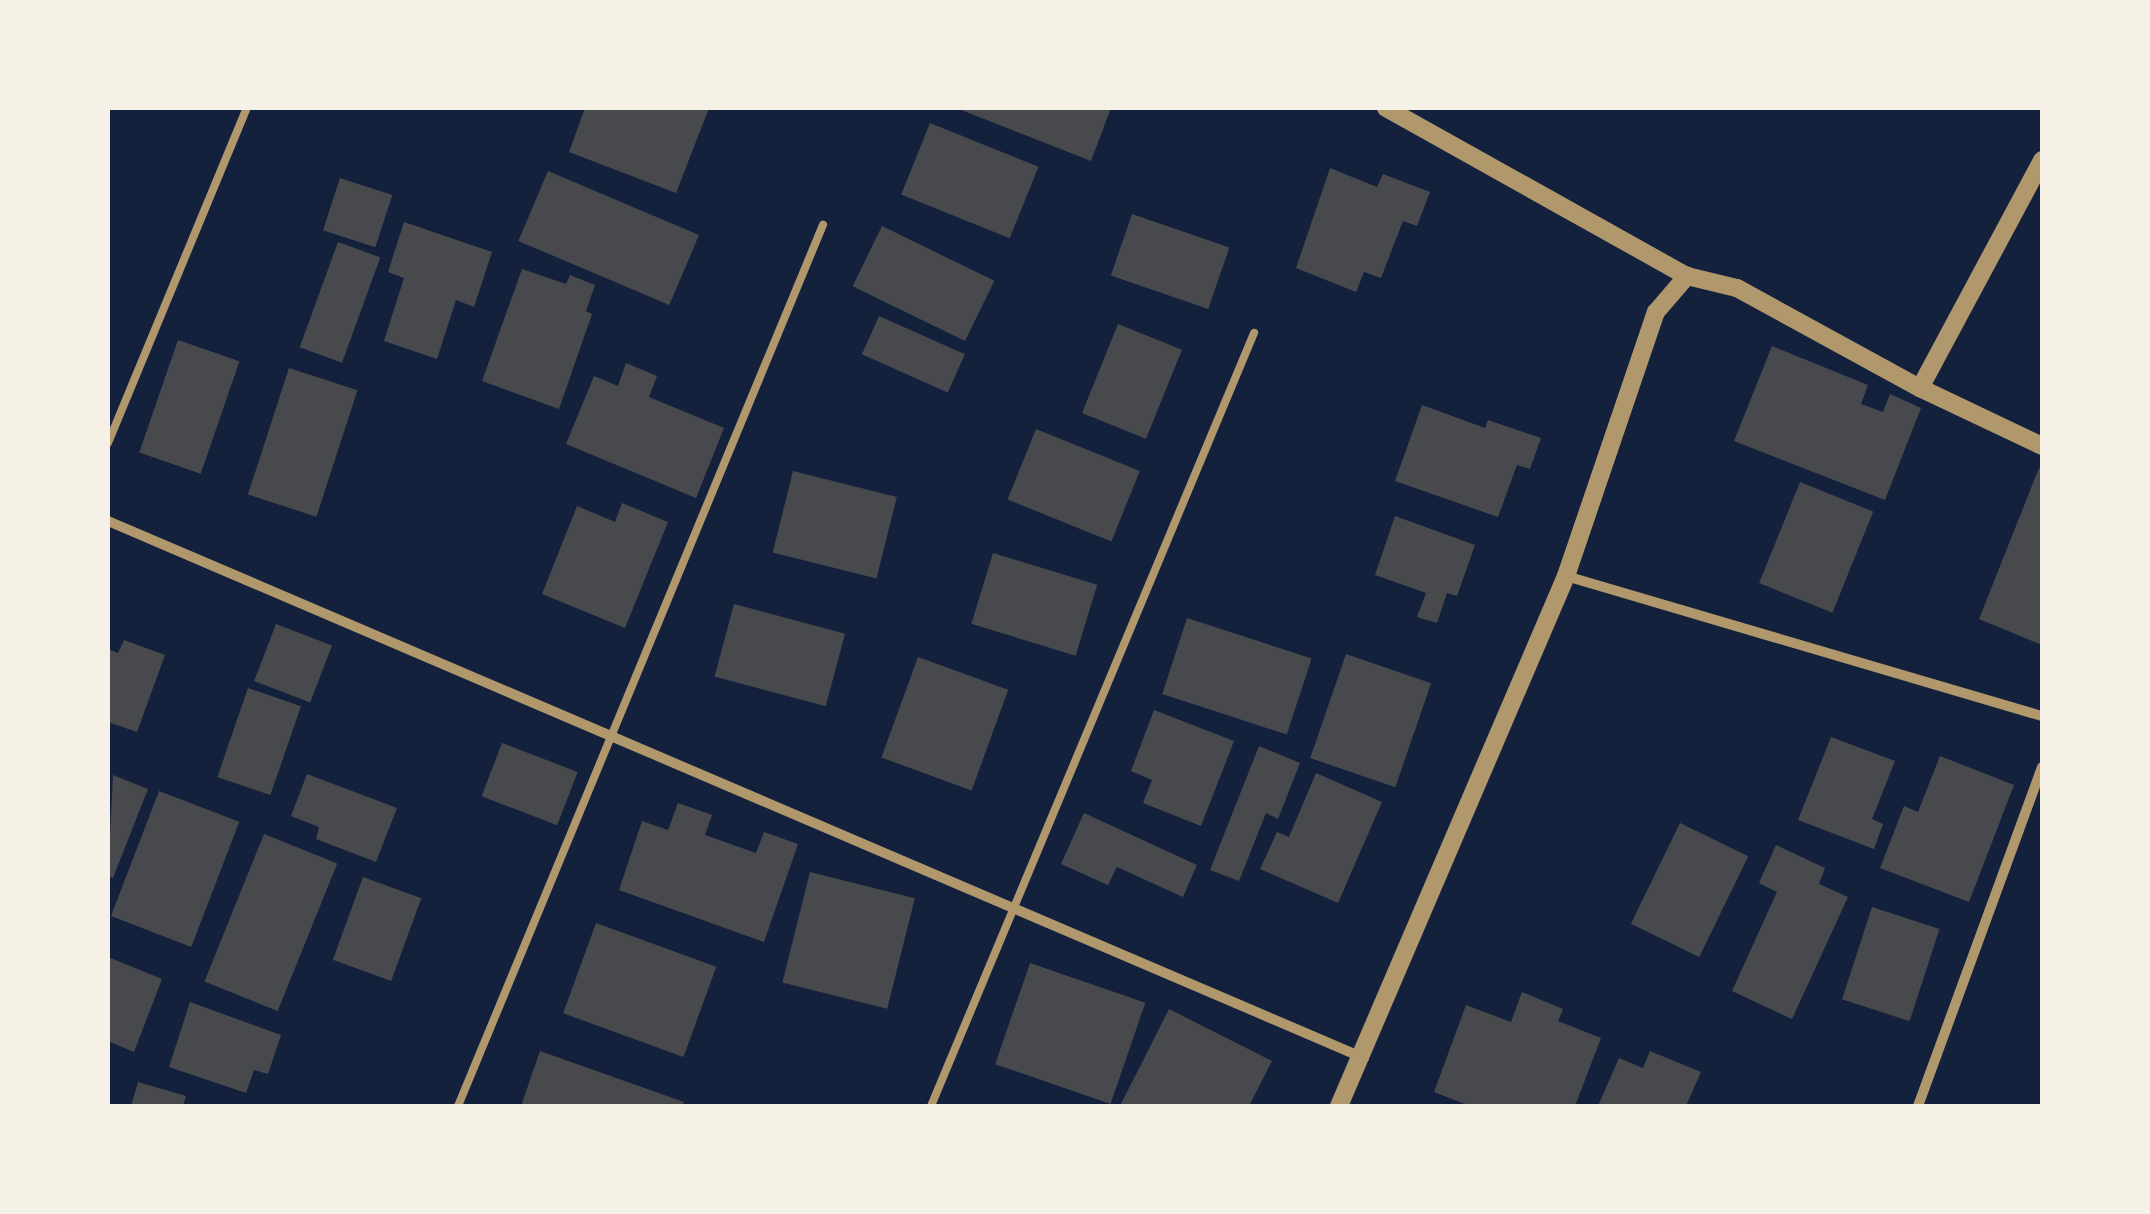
<!DOCTYPE html>
<style>
body{margin:0}
#map{position:relative;width:2150px;height:1214px;overflow:hidden;background:#14213d;font-family:"PT Sans Narrow",sans-serif}
div>[style]{position:absolute}
.building>*{inset:0;background:#48494c;transform-origin:0 0}
.service>*{height:8px;margin:-4px;padding:0 4px;transform-origin:4px;border-radius:4px;background:#b1986c}
.minor>*{height:10px;margin:-5px;padding:0 5px;transform-origin:5px;border-radius:5px;background:#b1986c}
.tertiary>*{height:18px;margin:-9px;padding:0 9px;transform-origin:9px;border-radius:9px;background:#b1986c}
span{translate:-50% -50%;white-space:nowrap;text-align:center;line-height:1.15;-webkit-text-stroke:8px #f6f1e7;paint-order:stroke}
.frame{position:absolute;inset:0;border:110px solid #f6f1e7;pointer-events:none}
</style>
<div id="map">
<div class="building">
<div style="clip-path:polygon(585px 108px,709px 108px,676px 193px,569px 152px)"></div>
<div style="clip-path:polygon(956px 108px,1111px 108px,1091px 161px)"></div>
<div style="left:930px;top:123px;width:117px;height:77px;rotate:22deg"></div>
<div style="clip-path:polygon(1330px 168px,1377px 187px,1383px 174px,1430px 192px,1417px 226px,1403px 221px,1381px 278px,1364px 272px,1356px 292px,1296px 268px)"></div>
<div style="left:548px;top:171px;width:164px;height:76px;rotate:23deg"></div>
<div style="left:340px;top:178px;width:55px;height:55px;rotate:18deg"></div>
<div style="left:1132px;top:214px;width:103px;height:65px;rotate:19deg"></div>
<div style="clip-path:polygon(404px 222px,492px 252px,474px 307px,456px 300px,437px 359px,384px 341px,404px 278px,388px 272px)"></div>
<div style="left:882px;top:226px;width:125px;height:67px;rotate:26deg"></div>
<div style="left:338px;top:242px;width:45px;height:112px;rotate:20deg"></div>
<div style="clip-path:polygon(522px 269px,566px 284px,570px 275px,595px 285px,586px 311px,592px 314px,559px 409px,482px 381px)"></div>
<div style="left:879px;top:316px;width:94px;height:42px;rotate:24deg"></div>
<div style="left:1118px;top:324px;width:69px;height:96px;rotate:22deg"></div>
<div style="left:178px;top:340px;width:65px;height:119px;rotate:19deg"></div>
<div style="clip-path:polygon(1772px 346px,1868px 385px,1861px 404px,1883px 412px,1890px 394px,1921px 408px,1885px 500px,1734px 441px)"></div>
<div style="clip-path:polygon(626px 363px,657px 376px,649px 397px,724px 428px,696px 498px,566px 444px,594px 376px,618px 386px)"></div>
<div style="left:289px;top:368px;width:72px;height:133px;rotate:18deg"></div>
<div style="clip-path:polygon(1422px 405px,1485px 428px,1488px 420px,1541px 438px,1530px 469px,1517px 465px,1498px 517px,1395px 481px)"></div>
<div style="left:1036px;top:429px;width:112px;height:76px;rotate:22deg"></div>
<div style="clip-path:polygon(2039px 468px,2042px 470px,2042px 645px,1979px 619px)"></div>
<div style="left:793px;top:471px;width:107px;height:84px;rotate:14deg"></div>
<div style="left:1800px;top:482px;width:79px;height:109px;rotate:22deg"></div>
<div style="clip-path:polygon(622px 503px,668px 522px,625px 628px,542px 594px,577px 506px,615px 522px)"></div>
<div style="clip-path:polygon(1395px 516px,1475px 545px,1457px 596px,1447px 593px,1437px 623px,1417px 617px,1426px 593px,1375px 575px)"></div>
<div style="left:993px;top:553px;width:109px;height:74px;rotate:17deg"></div>
<div style="left:734px;top:604px;width:115px;height:75px;rotate:15deg"></div>
<div style="left:1187px;top:618px;width:131px;height:80px;rotate:18deg"></div>
<div style="left:276px;top:624px;width:60px;height:61px;rotate:21deg"></div>
<div style="clip-path:polygon(124px 640px,165px 655px,137px 732px,108px 722px,108px 649px,118px 653px)"></div>
<div style="left:1346px;top:654px;width:90px;height:110px;rotate:19deg"></div>
<div style="left:918px;top:657px;width:96px;height:107px;rotate:20deg"></div>
<div style="left:248px;top:688px;width:56px;height:94px;rotate:19deg"></div>
<div style="clip-path:polygon(1154px 710px,1234px 741px,1201px 826px,1143px 803px,1152px 780px,1131px 771px)"></div>
<div style="clip-path:polygon(1831px 737px,1895px 761px,1872px 819px,1883px 824px,1874px 849px,1798px 820px)"></div>
<div style="left:502px;top:743px;width:81px;height:57px;rotate:21deg"></div>
<div style="clip-path:polygon(1259px 746px,1300px 763px,1278px 819px,1266px 813px,1239px 881px,1210px 870px)"></div>
<div style="clip-path:polygon(1940px 756px,2014px 785px,1969px 902px,1880px 868px,1904px 806px,1918px 812px)"></div>
<div style="clip-path:polygon(1316px 773px,1382px 802px,1338px 903px,1260px 869px,1277px 832px,1289px 837px)"></div>
<div style="clip-path:polygon(307px 774px,397px 808px,376px 862px,316px 839px,319px 827px,291px 816px)"></div>
<div style="clip-path:polygon(113px 775px,148px 789px,113px 878px,108px 876px)"></div>
<div style="left:159px;top:791px;width:86px;height:134px;rotate:21deg"></div>
<div style="clip-path:polygon(678px 803px,712px 815px,705px 835px,756px 853px,764px 832px,798px 844px,764px 942px,619px 890px,642px 821px,668px 830px)"></div>
<div style="clip-path:polygon(1084px 813px,1197px 865px,1183px 897px,1117px 867px,1108px 885px,1061px 864px)"></div>
<div style="left:1680px;top:823px;width:76px;height:112px;rotate:26deg"></div>
<div style="left:264px;top:834px;width:79px;height:159px;rotate:22deg"></div>
<div style="clip-path:polygon(1776px 845px,1825px 868px,1819px 884px,1848px 897px,1792px 1019px,1732px 991px,1777px 892px,1759px 883px)"></div>
<div style="left:810px;top:872px;width:108px;height:114px;rotate:14deg"></div>
<div style="left:363px;top:877px;width:62px;height:88px;rotate:20deg"></div>
<div style="left:1872px;top:907px;width:71px;height:97px;rotate:18deg"></div>
<div style="left:596px;top:923px;width:128px;height:96px;rotate:20deg"></div>
<div style="clip-path:polygon(108px 957px,162px 979px,134px 1052px,108px 1041px)"></div>
<div style="left:1030px;top:963px;width:122px;height:107px;rotate:19deg"></div>
<div style="clip-path:polygon(1522px 992px,1563px 1009px,1558px 1021px,1601px 1038px,1575px 1106px,1470px 1106px,1434px 1092px,1466px 1005px,1511px 1022px)"></div>
<div style="clip-path:polygon(190px 1002px,281px 1035px,268px 1074px,254px 1070px,246px 1093px,169px 1067px)"></div>
<div style="clip-path:polygon(1169px 1009px,1272px 1061px,1249px 1106px,1120px 1106px)"></div>
<div style="clip-path:polygon(540px 1051px,684px 1102px,682px 1106px,521px 1106px)"></div>
<div style="clip-path:polygon(1650px 1051px,1701px 1072px,1686px 1106px,1598px 1106px,1619px 1058px,1643px 1068px)"></div>
<div style="clip-path:polygon(138px 1082px,186px 1096px,183px 1106px,131px 1106px)"></div>
</div>
<div class="service">
<div style="left:108px;top:443px;width:363px;rotate:-67.5deg"></div>
<div style="left:458px;top:1106px;width:954px;rotate:-67.5deg"></div>
<div style="left:931px;top:1106px;width:838px;rotate:-67.32deg"></div>
</div>
<div class="minor">
<div style="left:108px;top:521px;width:1366px;rotate:23.15deg"></div>
<div style="left:1566px;top:576px;width:496px;rotate:16.4deg"></div>
<div style="left:1918px;top:1106px;width:361px;rotate:-69.9deg"></div>
</div>
<div class="tertiary">
<div style="left:1386px;top:108px;width:345px;rotate:29.2deg"></div>
<div style="left:1920px;top:388px;width:135px;rotate:25.4deg"></div>
<div style="left:1339px;top:1106px;width:577px;rotate:-66.81deg"></div>
<div style="left:1566px;top:576px;width:279px;rotate:-71.2deg"></div>
<div style="left:1656px;top:312px;width:48px;rotate:-49.3deg"></div>
<div style="left:1687px;top:276px;width:51px;rotate:13.5deg"></div>
<div style="left:1737px;top:288px;width:209px;rotate:28.7deg"></div>
<div style="left:1920px;top:388px;width:259px;rotate:-61.8deg"></div>
</div>
<div class="frame"></div>
</div>
